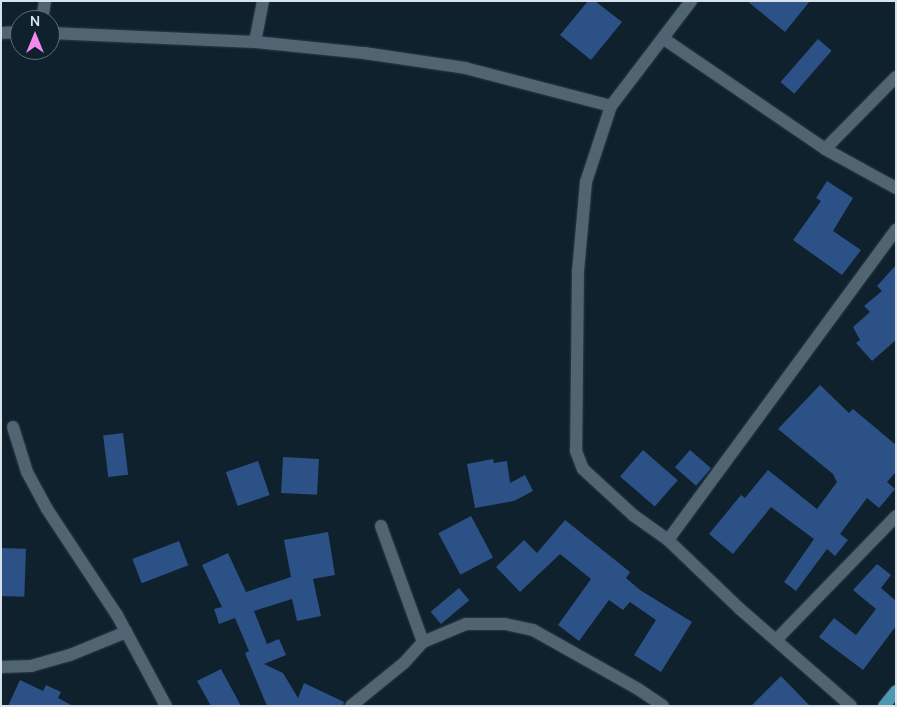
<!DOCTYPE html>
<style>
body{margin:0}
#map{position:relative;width:897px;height:707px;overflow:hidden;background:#0f212d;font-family:Manrope,sans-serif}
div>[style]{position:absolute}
.building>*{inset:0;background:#2b5186;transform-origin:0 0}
.roads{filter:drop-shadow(0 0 1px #2f3a44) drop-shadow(0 0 1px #2f3a44)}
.minor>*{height:12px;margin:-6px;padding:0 6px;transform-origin:6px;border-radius:6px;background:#506472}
.major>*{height:12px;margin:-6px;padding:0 6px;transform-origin:6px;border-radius:6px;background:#4c98b2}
span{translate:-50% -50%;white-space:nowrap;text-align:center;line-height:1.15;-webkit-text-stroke:4.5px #0f212d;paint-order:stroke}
.frame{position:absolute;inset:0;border:2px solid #d7e2ea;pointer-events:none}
.north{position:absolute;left:10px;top:10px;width:50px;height:50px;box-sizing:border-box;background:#0f212d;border:1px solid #5f6e79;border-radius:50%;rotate:0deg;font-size:14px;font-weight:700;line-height:20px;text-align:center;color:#d7e2ea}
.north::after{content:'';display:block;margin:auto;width:18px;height:22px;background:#f589ef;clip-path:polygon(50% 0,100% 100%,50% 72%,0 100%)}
</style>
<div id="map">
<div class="building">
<div style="clip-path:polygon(588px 1px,595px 1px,622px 22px,591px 60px,560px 35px)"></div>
<div style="clip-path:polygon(747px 1px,810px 1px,785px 32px)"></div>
<div style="left:818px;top:39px;width:18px;height:57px;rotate:41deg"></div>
<div style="clip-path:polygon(827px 181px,853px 198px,833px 231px,861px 250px,842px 275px,793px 240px,821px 201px,816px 198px)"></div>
<div style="clip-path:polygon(896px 265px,896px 340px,872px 361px,856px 343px,860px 340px,853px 327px,870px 312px,864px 306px,882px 291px,877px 286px)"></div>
<div style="clip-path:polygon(820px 385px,849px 413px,853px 409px,896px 445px,896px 472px,887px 482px,895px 489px,879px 508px,867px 498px,840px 534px,848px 540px,835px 556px,827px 549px,796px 591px,784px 582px,814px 539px,771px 507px,733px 554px,709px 534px,741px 495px,745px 498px,768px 470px,817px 509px,837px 482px,833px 474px,778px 429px)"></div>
<div style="left:123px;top:433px;width:42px;height:20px;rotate:83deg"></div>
<div style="left:643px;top:450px;width:46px;height:35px;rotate:41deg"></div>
<div style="left:690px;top:450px;width:28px;height:23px;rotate:41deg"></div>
<div style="left:283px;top:457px;width:36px;height:36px;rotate:3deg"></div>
<div style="clip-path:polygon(493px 459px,494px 463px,507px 461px,510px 483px,525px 475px,533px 491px,514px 501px,475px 508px,467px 464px)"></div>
<div style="left:258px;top:461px;width:36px;height:34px;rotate:71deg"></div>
<div style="left:471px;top:516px;width:47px;height:37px;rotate:62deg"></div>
<div style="clip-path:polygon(565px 520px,630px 572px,626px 578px,640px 590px,692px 622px,661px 672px,634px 655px,656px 620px,630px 602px,623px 610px,609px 600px,579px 641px,558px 625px,591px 579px,560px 554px,520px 592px,496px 567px,524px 540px,537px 553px)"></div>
<div style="clip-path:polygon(328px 532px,335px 575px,313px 579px,321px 616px,297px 621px,292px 599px,254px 611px,267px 644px,279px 639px,286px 655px,264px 664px,283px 673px,298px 698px,304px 683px,344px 702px,343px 706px,267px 706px,245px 653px,249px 651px,235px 618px,219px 624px,214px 609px,222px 607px,202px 565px,228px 553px,246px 592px,291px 577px,284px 540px)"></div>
<div style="left:179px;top:541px;width:26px;height:50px;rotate:69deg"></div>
<div style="left:1px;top:548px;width:25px;height:48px;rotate:2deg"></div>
<div style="clip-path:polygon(877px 564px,891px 575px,881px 588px,896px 601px,896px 626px,863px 670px,819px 637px,834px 618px,856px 635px,876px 609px,853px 590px)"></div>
<div style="left:459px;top:588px;width:16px;height:37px;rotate:50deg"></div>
<div style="clip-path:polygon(221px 669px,241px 706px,211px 706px,197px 681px)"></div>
<div style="clip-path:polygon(781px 676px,810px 706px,751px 706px)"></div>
<div style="clip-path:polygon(20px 680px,43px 691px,46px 685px,61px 692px,58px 698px,73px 706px,8px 706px)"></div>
</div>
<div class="roads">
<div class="minor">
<div style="left:691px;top:1px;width:132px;rotate:127.3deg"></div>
<div style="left:611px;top:106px;width:80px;rotate:108.2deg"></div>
<div style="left:586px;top:182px;width:89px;rotate:95.1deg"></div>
<div style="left:578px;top:271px;width:180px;rotate:90.6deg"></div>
<div style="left:576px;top:451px;width:19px;rotate:69deg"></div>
<div style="left:583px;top:469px;width:68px;rotate:42.6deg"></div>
<div style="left:633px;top:515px;width:43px;rotate:35.5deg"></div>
<div style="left:668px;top:540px;width:100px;rotate:43.8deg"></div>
<div style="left:740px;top:609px;width:147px;rotate:41.1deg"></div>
<div style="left:42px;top:20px;width:19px;rotate:-81deg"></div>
<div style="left:1px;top:33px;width:19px;rotate:-3deg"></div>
<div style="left:50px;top:33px;width:205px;rotate:2.5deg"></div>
<div style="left:255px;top:42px;width:110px;rotate:5.8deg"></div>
<div style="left:364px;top:53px;width:102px;rotate:8.4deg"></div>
<div style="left:465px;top:68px;width:151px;rotate:14.6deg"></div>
<div style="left:664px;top:39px;width:195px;rotate:34.3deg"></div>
<div style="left:825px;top:149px;width:81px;rotate:28.8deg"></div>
<div style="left:255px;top:42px;width:42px;rotate:-79deg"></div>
<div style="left:825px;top:149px;width:101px;rotate:-45.4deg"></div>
<div style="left:13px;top:427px;width:47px;rotate:72.7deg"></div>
<div style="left:27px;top:472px;width:42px;rotate:61.6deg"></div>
<div style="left:47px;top:509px;width:127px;rotate:56.6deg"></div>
<div style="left:117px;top:615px;width:103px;rotate:61.7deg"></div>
<div style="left:381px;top:526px;width:123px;rotate:70.1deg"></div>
<div style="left:668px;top:540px;width:385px;rotate:-53.7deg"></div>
<div style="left:777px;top:639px;width:171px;rotate:-45.9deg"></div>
<div style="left:1px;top:667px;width:30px;rotate:-2deg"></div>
<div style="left:31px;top:666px;width:41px;rotate:-15.8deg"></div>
<div style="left:70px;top:655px;width:61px;rotate:-22.3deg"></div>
<div style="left:351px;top:706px;width:68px;rotate:-39.1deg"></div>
<div style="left:404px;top:663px;width:28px;rotate:-48deg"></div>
<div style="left:423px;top:642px;width:47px;rotate:-22.7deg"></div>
<div style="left:466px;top:624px;width:39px"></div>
<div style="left:505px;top:624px;width:29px;rotate:12deg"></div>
<div style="left:533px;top:630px;width:120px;rotate:29.3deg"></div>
<div style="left:638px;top:689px;width:30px;rotate:34deg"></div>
</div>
<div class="major">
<div style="left:884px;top:706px;width:19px;rotate:-51deg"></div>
</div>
</div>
<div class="frame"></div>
<div class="north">N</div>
</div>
